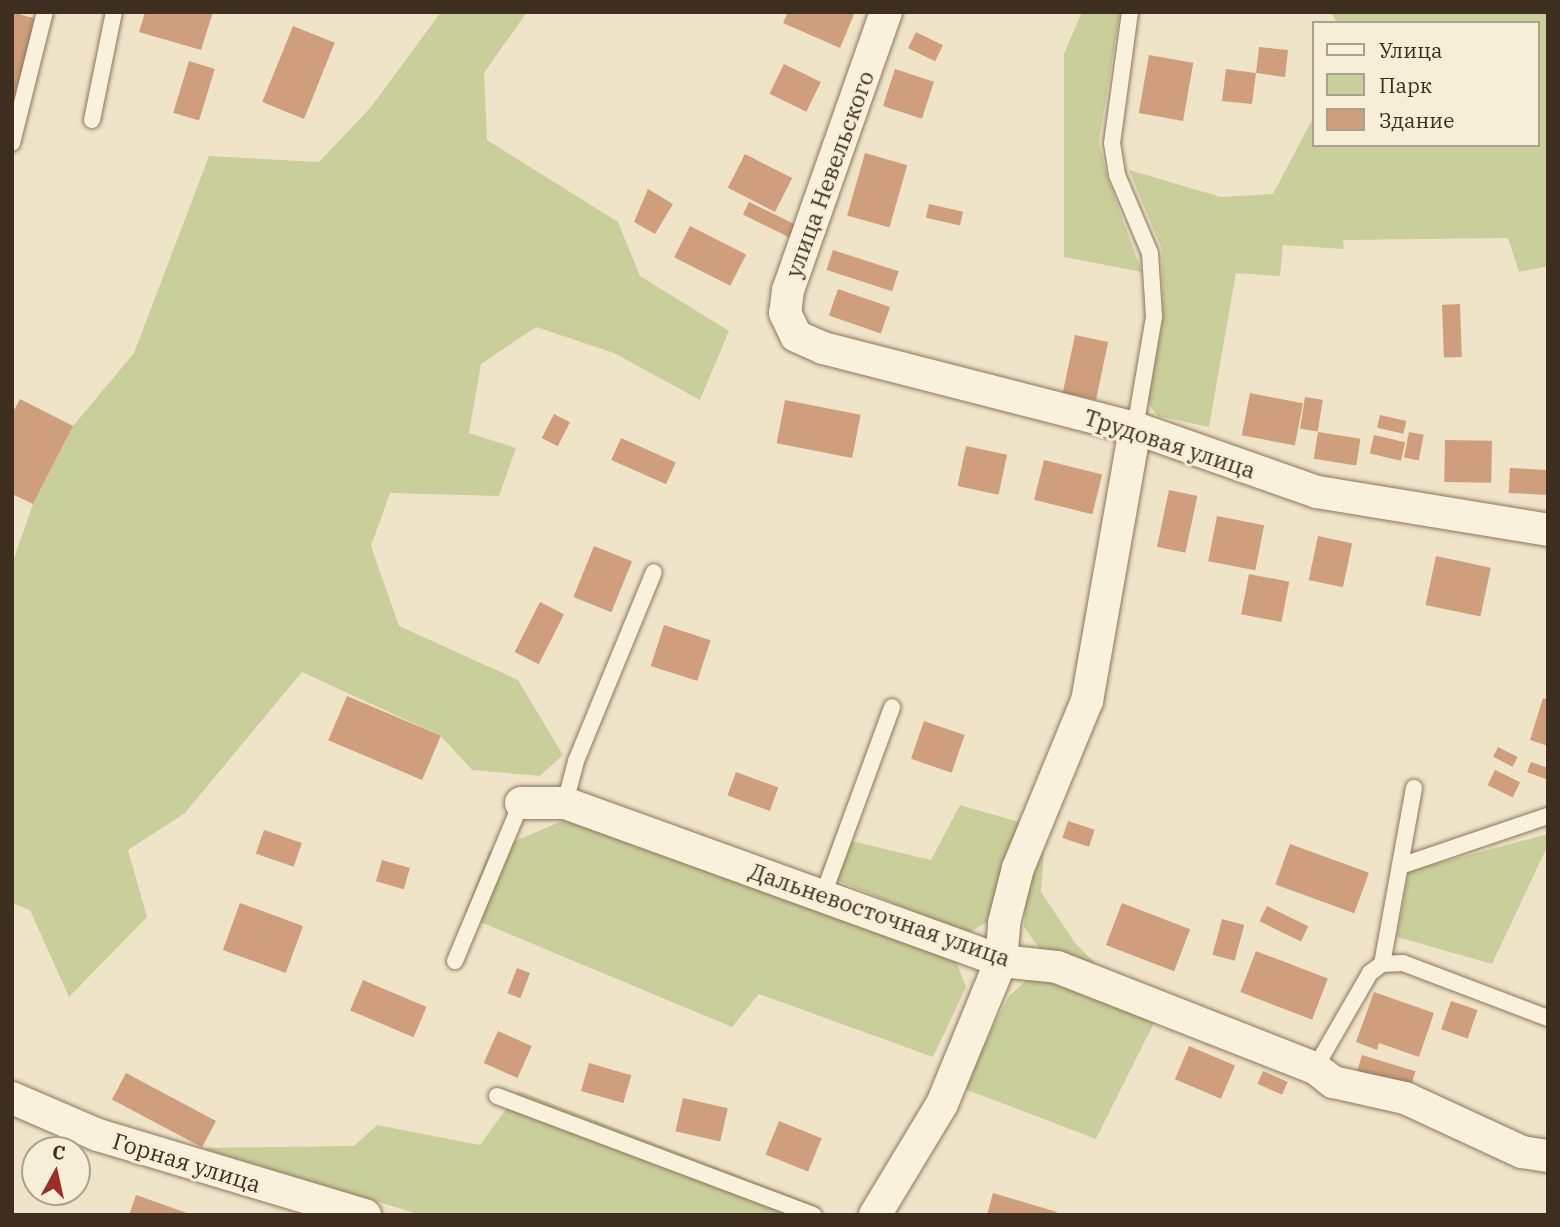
<!DOCTYPE html>
<meta charset="utf-8">
<style>
body{margin:0}
#map{position:relative;width:1560px;height:1227px;overflow:hidden;background:#f0e4c8;font-family:"IBM Plex Serif",serif}
div>[style]{position:absolute}
.green>*{inset:0;background:#c9cf9b}
.building>*{inset:0;background:#cf9f7d;transform-origin:0 0}
.roads{filter:drop-shadow(0 0 2px #8d765c) drop-shadow(0 0 2px #8d765c)}
.lane>*{height:16px;margin:-8px;padding:0 8px;transform-origin:8px;border-radius:8px;background:#faf1dc}
.street>*{height:32px;margin:-16px;padding:0 16px;transform-origin:16px;border-radius:16px;background:#faf1dc}
span{translate:-50% -50%;white-space:nowrap;text-align:center;line-height:1.15;-webkit-text-stroke:6px #f7eed8;paint-order:stroke}
.street-label{font-size:23px;color:#3d2e20}
.frame{position:absolute;inset:0;border:14px solid #3d2e20;pointer-events:none}
.legend{position:absolute;left:1312px;top:21px;width:228px;height:126px;box-sizing:border-box;background:#f7eed8;border:2px solid #ada18e;margin:0;padding:9px 12px;list-style:none;font-size:21px;color:#3d2e20}
.legend li{display:flex;align-items:center;gap:14px;height:35px}
.legend b{width:35px;border:2px solid #ada18e}
.north{position:absolute;left:21px;top:1136px;width:70px;height:70px;box-sizing:border-box;background:#f7eed8;border:2px solid #ada18e;border-radius:50%;rotate:8deg;font-size:19px;font-weight:700;line-height:28px;text-align:center;color:#3d2e20}
.north::after{content:'';display:block;margin:auto;width:24px;height:32px;background:#9e2a2b;clip-path:polygon(50% 0,100% 100%,50% 72%,0 100%)}
</style>
<div id="map">
<div class="green">
<div style="clip-path:polygon(441px 12px,527px 12px,484px 73px,487px 140px,618px 222px,640px 276px,729px 331px,700px 400px,614px 353px,536px 327px,481px 364px,469px 433px,516px 448px,499px 496px,390px 493px,371px 546px,399px 626px,518px 680px,563px 755px,540px 776px,472px 770px,441px 736px,302px 672px,185px 813px,128px 850px,147px 917px,69px 997px,30px 910px,12px 903px,12px 564px,33px 504px,73px 426px,134px 353px,209px 156px,319px 162px,371px 107px)"></div>
<div style="clip-path:polygon(1082px 12px,1120px 12px,1099px 142px,1108px 180px,1142px 272px,1064px 257px,1064px 54px)"></div>
<div style="clip-path:polygon(1331px 12px,1548px 12px,1548px 266px,1519px 272px,1508px 238px,1343px 240px,1344px 249px,1283px 245px,1280px 276px,1236px 273px,1209px 427px,1158px 416px,1147px 402px,1163px 319px,1162px 249px,1129px 170px,1221px 197px,1273px 194px,1313px 118px,1313px 145px,1537px 145px,1537px 23px,1337px 23px)"></div>
<div style="clip-path:polygon(960px 805px,1019px 822px,987px 922px,968px 933px,821px 874px,835px 837px,931px 860px)"></div>
<div style="clip-path:polygon(567px 819px,955px 959px,966px 987px,933px 1057px,759px 994px,732px 1027px,464px 915px,489px 852px)"></div>
<div style="clip-path:polygon(1548px 834px,1548px 845px,1492px 964px,1397px 937px,1409px 871px)"></div>
<div style="clip-path:polygon(1044px 850px,1041px 892px,1075px 943px,1098px 966px,1040px 949px,1024px 927px,1026px 891px)"></div>
<div style="clip-path:polygon(1054px 978px,1112px 999px,1154px 1023px,1096px 1139px,962px 1088px,1009px 996px,1028px 979px)"></div>
<div style="clip-path:polygon(519px 1091px,820px 1207px,815px 1215px,421px 1215px,201px 1148px,354px 1146px,377px 1125px,480px 1145px)"></div>
</div>
<div class="building">
<div style="clip-path:polygon(12px 12px,36px 19px,13px 102px,12px 102px)"></div>
<div style="clip-path:polygon(145px 12px,213px 12px,201px 50px,139px 32px)"></div>
<div style="clip-path:polygon(788px 12px,855px 12px,840px 48px,783px 23px)"></div>
<div style="left:293px;top:26px;width:45px;height:82px;rotate:22deg"></div>
<div style="left:916px;top:32px;width:30px;height:18px;rotate:26deg"></div>
<div style="clip-path:polygon(1259px 47px,1288px 50px,1285px 77px,1256px 73px,1252px 104px,1222px 101px,1226px 69px,1256px 73px)"></div>
<div style="left:1149px;top:55px;width:45px;height:59px;rotate:10deg"></div>
<div style="left:189px;top:61px;width:27px;height:54px;rotate:17deg"></div>
<div style="left:784px;top:64px;width:41px;height:33px;rotate:26deg"></div>
<div style="left:895px;top:69px;width:41px;height:39px;rotate:18deg"></div>
<div style="left:865px;top:153px;width:44px;height:65px;rotate:16deg"></div>
<div style="left:745px;top:154px;width:53px;height:38px;rotate:27deg"></div>
<div style="clip-path:polygon(648px 189px,673px 204px,655px 234px,634px 222px)"></div>
<div style="left:749px;top:202px;width:55px;height:14px;rotate:26deg"></div>
<div style="left:929px;top:204px;width:35px;height:14px;rotate:13deg"></div>
<div style="left:690px;top:226px;width:63px;height:35px;rotate:27deg"></div>
<div style="left:833px;top:250px;width:69px;height:21px;rotate:18deg"></div>
<div style="left:838px;top:289px;width:55px;height:28px;rotate:19deg"></div>
<div style="left:1460px;top:304px;width:53px;height:18px;rotate:88deg"></div>
<div style="left:1075px;top:335px;width:34px;height:59px;rotate:12deg"></div>
<div style="left:1250px;top:393px;width:54px;height:43px;rotate:11deg"></div>
<div style="left:1305px;top:397px;width:18px;height:32px;rotate:9deg"></div>
<div style="clip-path:polygon(20px 399px,73px 426px,33px 504px,12px 494px,12px 414px)"></div>
<div style="left:785px;top:400px;width:77px;height:44px;rotate:11deg"></div>
<div style="left:554px;top:414px;width:18px;height:27px;rotate:27deg"></div>
<div style="left:1380px;top:415px;width:27px;height:13px;rotate:13deg"></div>
<div style="left:1318px;top:432px;width:43px;height:27px;rotate:9deg"></div>
<div style="left:1409px;top:432px;width:15px;height:26px;rotate:11deg"></div>
<div style="left:1374px;top:435px;width:32px;height:19px;rotate:13deg"></div>
<div style="left:621px;top:438px;width:60px;height:24px;rotate:24deg"></div>
<div style="left:1445px;top:440px;width:47px;height:42px;rotate:1deg"></div>
<div style="left:966px;top:446px;width:42px;height:41px;rotate:12deg"></div>
<div style="left:1044px;top:460px;width:60px;height:41px;rotate:14deg"></div>
<div style="left:1510px;top:468px;width:38px;height:25px;rotate:3deg"></div>
<div style="left:1169px;top:490px;width:29px;height:58px;rotate:12deg"></div>
<div style="left:1217px;top:516px;width:48px;height:46px;rotate:11deg"></div>
<div style="left:1318px;top:536px;width:35px;height:45px;rotate:12deg"></div>
<div style="left:594px;top:546px;width:41px;height:55px;rotate:22deg"></div>
<div style="left:1436px;top:556px;width:56px;height:50px;rotate:12deg"></div>
<div style="left:1249px;top:574px;width:41px;height:41px;rotate:11deg"></div>
<div style="left:540px;top:602px;width:27px;height:56px;rotate:27deg"></div>
<div style="left:664px;top:625px;width:49px;height:43px;rotate:18deg"></div>
<div style="left:347px;top:696px;width:102px;height:48px;rotate:23deg"></div>
<div style="clip-path:polygon(1543px 698px,1548px 700px,1548px 746px,1530px 740px)"></div>
<div style="left:924px;top:721px;width:43px;height:40px;rotate:19deg"></div>
<div style="left:1498px;top:747px;width:22px;height:11px;rotate:27deg"></div>
<div style="clip-path:polygon(1531px 762px,1548px 768px,1548px 780px,1527px 772px)"></div>
<div style="left:1495px;top:770px;width:28px;height:17px;rotate:26deg"></div>
<div style="left:736px;top:772px;width:45px;height:25px;rotate:20deg"></div>
<div style="left:1068px;top:821px;width:28px;height:18px;rotate:18deg"></div>
<div style="left:264px;top:830px;width:40px;height:25px;rotate:19deg"></div>
<div style="left:1290px;top:844px;width:84px;height:43px;rotate:20deg"></div>
<div style="left:382px;top:860px;width:29px;height:22px;rotate:16deg"></div>
<div style="left:240px;top:903px;width:67px;height:50px;rotate:20deg"></div>
<div style="left:1122px;top:903px;width:73px;height:45px;rotate:21deg"></div>
<div style="left:1267px;top:906px;width:46px;height:17px;rotate:26deg"></div>
<div style="left:1222px;top:919px;width:23px;height:37px;rotate:15deg"></div>
<div style="left:1256px;top:951px;width:77px;height:44px;rotate:21deg"></div>
<div style="left:517px;top:968px;width:14px;height:27px;rotate:21deg"></div>
<div style="left:363px;top:980px;width:69px;height:33px;rotate:23deg"></div>
<div style="clip-path:polygon(1374px 992px,1434px 1013px,1419px 1057px,1379px 1043px,1377px 1050px,1356px 1042px)"></div>
<div style="left:1451px;top:1001px;width:28px;height:30px;rotate:19deg"></div>
<div style="left:498px;top:1031px;width:37px;height:35px;rotate:24deg"></div>
<div style="left:1189px;top:1046px;width:50px;height:36px;rotate:23deg"></div>
<div style="left:1362px;top:1055px;width:56px;height:20px;rotate:17deg"></div>
<div style="left:589px;top:1063px;width:44px;height:29px;rotate:16deg"></div>
<div style="left:1263px;top:1071px;width:27px;height:14px;rotate:24deg"></div>
<div style="left:126px;top:1073px;width:102px;height:30px;rotate:28deg"></div>
<div style="left:683px;top:1098px;width:46px;height:34px;rotate:13deg"></div>
<div style="left:779px;top:1121px;width:46px;height:36px;rotate:22deg"></div>
<div style="clip-path:polygon(993px 1193px,1057px 1212px,1056px 1215px,987px 1215px)"></div>
<div style="clip-path:polygon(136px 1195px,190px 1214px,190px 1215px,129px 1215px)"></div>
</div>
<div class="roads">
<div class="lane">
<div style="left:1130px;top:12px;width:132px;rotate:97.8deg"></div>
<div style="left:1112px;top:143px;width:32px;rotate:81deg"></div>
<div style="left:1117px;top:175px;width:85px;rotate:67.1deg"></div>
<div style="left:1150px;top:253px;width:64px;rotate:86.4deg"></div>
<div style="left:1154px;top:317px;width:113px;rotate:99.7deg"></div>
<div style="left:92px;top:120px;width:110px;rotate:-78.5deg"></div>
<div style="left:12px;top:143px;width:135px;rotate:-75.9deg"></div>
<div style="left:565px;top:803px;width:43px;rotate:-75.3deg"></div>
<div style="left:576px;top:761px;width:204px;rotate:-67.6deg"></div>
<div style="left:1400px;top:866px;width:156px;rotate:-18.7deg"></div>
<div style="left:823px;top:895px;width:200px;rotate:-69.8deg"></div>
<div style="left:455px;top:961px;width:171px;rotate:-67.3deg"></div>
<div style="left:1382px;top:964px;width:179px;rotate:-79.7deg"></div>
<div style="left:1315px;top:1068px;width:110px;rotate:-59.9deg"></div>
<div style="left:1370px;top:973px;width:15px;rotate:-37deg"></div>
<div style="left:1382px;top:964px;width:21px;rotate:-3deg"></div>
<div style="left:1403px;top:963px;width:155px;rotate:20.8deg"></div>
<div style="left:497px;top:1096px;width:338px;rotate:20.6deg"></div>
</div>
<div class="street">
<div style="left:886px;top:12px;width:295px;rotate:109.4deg"></div>
<div style="left:788px;top:290px;width:23px;rotate:97deg"></div>
<div style="left:785px;top:313px;width:25px;rotate:64deg"></div>
<div style="left:796px;top:336px;width:30px;rotate:24deg"></div>
<div style="left:823px;top:348px;width:322px;rotate:14.4deg"></div>
<div style="left:1135px;top:428px;width:193px;rotate:19.4deg"></div>
<div style="left:1317px;top:492px;width:234px;rotate:9.3deg"></div>
<div style="left:521px;top:803px;width:44px"></div>
<div style="left:565px;top:803px;width:464px;rotate:19.9deg"></div>
<div style="left:1001px;top:961px;width:56px;rotate:6.1deg"></div>
<div style="left:1057px;top:967px;width:277px;rotate:21.4deg"></div>
<div style="left:1315px;top:1068px;width:23px;rotate:38deg"></div>
<div style="left:1333px;top:1082px;width:74px;rotate:12.5deg"></div>
<div style="left:1405px;top:1098px;width:129px;rotate:24.8deg"></div>
<div style="left:1522px;top:1152px;width:26px;rotate:9deg"></div>
<div style="left:12px;top:1098px;width:94px;rotate:23.3deg"></div>
<div style="left:98px;top:1135px;width:279px;rotate:16.7deg"></div>
<div style="left:875px;top:1215px;width:130px;rotate:-58.9deg"></div>
<div style="left:942px;top:1104px;width:155px;rotate:-67.6deg"></div>
<div style="left:1001px;top:961px;width:38px;rotate:-85deg"></div>
<div style="left:1004px;top:923px;width:57px;rotate:-75.7deg"></div>
<div style="left:1018px;top:868px;width:181px;rotate:-67.6deg"></div>
<div style="left:1087px;top:701px;width:277px;rotate:-80deg"></div>
</div>
</div>
<div class="street-label">
<span style="left:829px;top:174px;rotate:-70deg">улица Невельского</span>
<span style="left:1170px;top:443px;rotate:18deg">Трудовая улица</span>
<span style="left:880px;top:914px;rotate:19deg">Дальневосточная улица</span>
<span style="left:187px;top:1162px;rotate:17deg">Горная улица</span>
</div>
<div class="frame"></div>
<ul class="legend">
<li><b style="height:9px;background:#faf1dc"></b>Улица</li>
<li><b style="height:19px;background:#c9cf9b"></b>Парк</li>
<li><b style="height:19px;background:#cf9f7d"></b>Здание</li>
</ul>
<div class="north">С</div>
</div>
